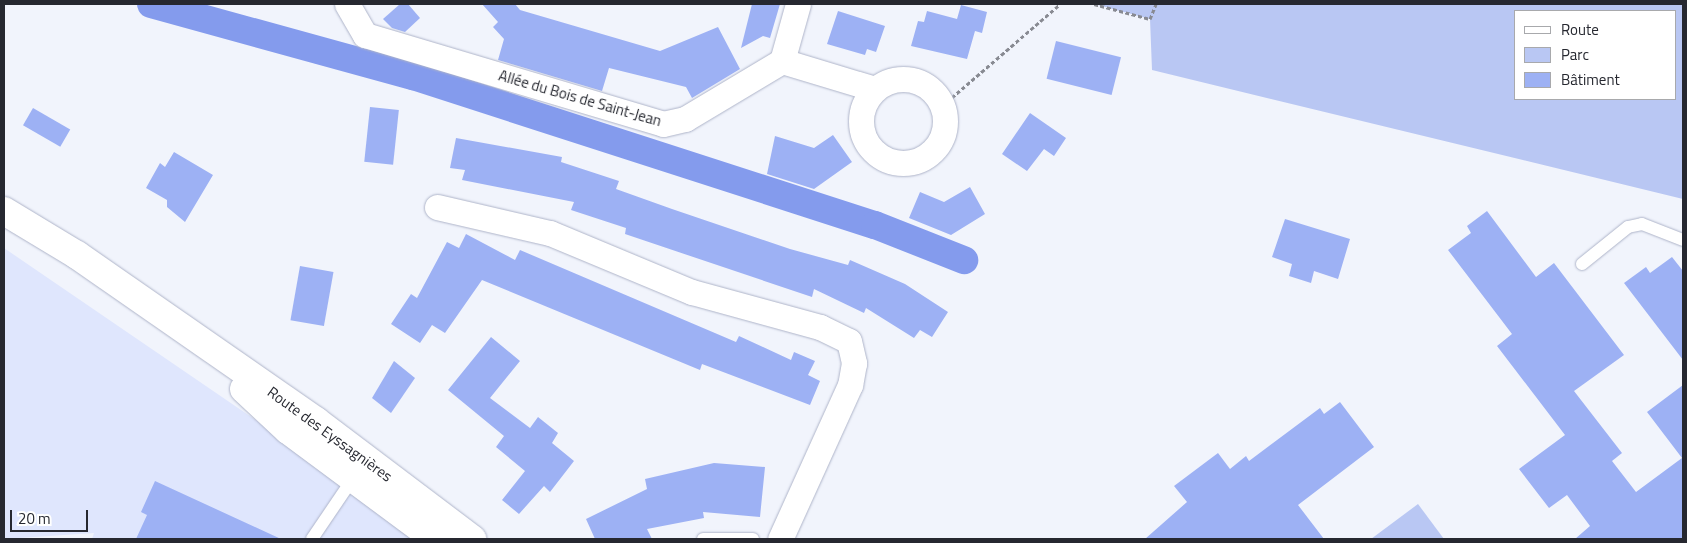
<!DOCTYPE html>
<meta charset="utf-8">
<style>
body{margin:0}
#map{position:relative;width:1687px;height:543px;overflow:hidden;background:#f1f4fc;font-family:"Titillium Web",sans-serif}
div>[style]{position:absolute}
.built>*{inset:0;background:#dfe6fd}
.green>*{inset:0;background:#b9c7f3}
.canal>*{height:28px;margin:-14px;padding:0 14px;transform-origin:14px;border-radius:14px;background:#849bed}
.building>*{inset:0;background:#9db1f4;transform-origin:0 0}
.path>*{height:3px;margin-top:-1.5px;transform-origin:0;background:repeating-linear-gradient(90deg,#888a92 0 4px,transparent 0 6.5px)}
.roads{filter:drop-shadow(0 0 1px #aeb4c9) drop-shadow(0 0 1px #aeb4c9)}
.lane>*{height:12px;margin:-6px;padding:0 6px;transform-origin:6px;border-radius:6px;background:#fff}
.street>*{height:25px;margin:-12.5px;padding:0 12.5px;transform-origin:12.5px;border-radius:12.5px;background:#fff}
.street>.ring{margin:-12.5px;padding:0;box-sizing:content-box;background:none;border:25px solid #fff;border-radius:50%}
.primary>*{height:28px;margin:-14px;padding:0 14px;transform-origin:14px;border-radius:14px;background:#fff}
span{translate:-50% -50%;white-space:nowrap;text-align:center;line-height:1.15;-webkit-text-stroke:4px #fff;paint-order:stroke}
.street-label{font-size:15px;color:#262830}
.frame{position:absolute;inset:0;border:5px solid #262830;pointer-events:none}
.legend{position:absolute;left:1514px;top:10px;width:162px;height:90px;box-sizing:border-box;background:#fff;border:1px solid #a8a9ac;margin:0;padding:6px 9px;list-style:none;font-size:15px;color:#262830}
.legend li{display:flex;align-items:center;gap:10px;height:25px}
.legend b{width:25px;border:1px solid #a8a9ac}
.scale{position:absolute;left:10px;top:510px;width:78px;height:22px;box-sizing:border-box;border:2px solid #262830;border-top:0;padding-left:6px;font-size:15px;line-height:18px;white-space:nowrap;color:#262830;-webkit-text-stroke:4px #fff;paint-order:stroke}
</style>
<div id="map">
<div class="built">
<div style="clip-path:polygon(4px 248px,307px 455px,425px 539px,92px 539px,94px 533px,4px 539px)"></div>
</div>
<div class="green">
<div style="clip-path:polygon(evenodd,1094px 4px,1683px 4px,1683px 199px,1152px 70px,1150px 19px,1094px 4px,1516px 11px,1676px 11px,1676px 99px,1516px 99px,1516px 11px)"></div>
<div style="clip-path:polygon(1418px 504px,1444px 539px,1371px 539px)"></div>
</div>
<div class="canal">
<div style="left:151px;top:4px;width:272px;rotate:15.4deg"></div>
<div style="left:413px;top:76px;width:485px;rotate:17.9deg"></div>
<div style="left:875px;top:225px;width:96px;rotate:21.5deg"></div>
</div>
<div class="building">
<div style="clip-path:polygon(400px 4px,408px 4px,420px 18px,405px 32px,392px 28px,383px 19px)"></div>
<div style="clip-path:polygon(482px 4px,515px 4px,520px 10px,660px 51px,718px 27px,740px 69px,692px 98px,686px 87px,609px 68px,602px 91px,498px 60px,504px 39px,493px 27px,498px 22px)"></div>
<div style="clip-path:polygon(752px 4px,780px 4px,770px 38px,763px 36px,741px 48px)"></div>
<div style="clip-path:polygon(961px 5px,987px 12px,982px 33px,975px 31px,967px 59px,911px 46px,918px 21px,924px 22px,927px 11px,957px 19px)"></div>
<div style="clip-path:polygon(838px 11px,885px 26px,876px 52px,867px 49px,865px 55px,827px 44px)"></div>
<div style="left:1056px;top:41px;width:67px;height:39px;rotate:14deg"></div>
<div style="left:370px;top:107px;width:29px;height:55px;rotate:6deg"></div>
<div style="left:33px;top:108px;width:43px;height:20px;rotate:30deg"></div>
<div style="clip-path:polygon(1030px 113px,1066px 138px,1054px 156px,1044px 149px,1027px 171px,1002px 154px)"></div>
<div style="clip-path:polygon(833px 135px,852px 162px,814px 189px,767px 174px,775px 136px,814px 148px)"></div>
<div style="clip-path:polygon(456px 138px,562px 157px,561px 162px,619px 181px,616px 189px,672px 209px,790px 249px,848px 265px,850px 260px,905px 284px,948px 312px,932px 337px,920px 330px,914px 338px,866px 308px,864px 313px,814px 289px,812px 297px,625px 234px,626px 228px,571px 210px,574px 202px,462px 180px,465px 170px,450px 168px)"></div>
<div style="clip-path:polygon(174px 152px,213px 175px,185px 222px,167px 207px,167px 200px,146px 188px,160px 163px,165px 167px)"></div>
<div style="clip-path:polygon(970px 187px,985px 214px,951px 235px,909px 218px,920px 192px,944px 202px)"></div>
<div style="clip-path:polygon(1487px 211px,1536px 277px,1554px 263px,1624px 355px,1574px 391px,1622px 453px,1612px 461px,1636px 492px,1682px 458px,1647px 412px,1683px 385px,1683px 539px,1575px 539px,1590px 526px,1567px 495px,1549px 508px,1519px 469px,1565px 435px,1497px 346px,1512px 334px,1448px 250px,1471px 233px,1467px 226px)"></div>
<div style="clip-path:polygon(1285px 219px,1350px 239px,1338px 279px,1314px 271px,1311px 283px,1289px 276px,1292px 264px,1272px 257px)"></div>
<div style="clip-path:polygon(466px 234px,515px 260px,520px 250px,736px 342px,739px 336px,791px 360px,794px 352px,815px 361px,808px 375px,820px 381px,810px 405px,702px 364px,700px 370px,482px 280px,445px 333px,432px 325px,420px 343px,391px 324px,411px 294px,417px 298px,447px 242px,459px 248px)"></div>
<div style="clip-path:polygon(1672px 257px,1683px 271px,1683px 360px,1624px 283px,1646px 267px,1650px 273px)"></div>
<div style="left:300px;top:266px;width:34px;height:55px;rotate:10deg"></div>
<div style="clip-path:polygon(491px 337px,520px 361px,490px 398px,530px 428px,538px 417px,558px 433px,552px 443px,574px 461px,550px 492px,544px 486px,519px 514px,502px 500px,525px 471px,496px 447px,504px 436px,448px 390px)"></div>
<div style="clip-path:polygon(394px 361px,415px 378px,391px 413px,372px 398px)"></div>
<div style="clip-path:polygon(1340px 402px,1374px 447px,1298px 505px,1324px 539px,1145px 539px,1187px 502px,1174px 486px,1218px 453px,1230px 469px,1246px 456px,1249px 461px,1320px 408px,1324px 414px)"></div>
<div style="clip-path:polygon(714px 463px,765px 467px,760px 517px,703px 512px,704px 518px,647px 529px,652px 539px,595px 539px,586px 519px,647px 489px,645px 479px)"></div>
<div style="clip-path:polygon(155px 481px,281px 539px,136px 539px,147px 515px,141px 512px)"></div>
</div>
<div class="path">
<div style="left:1094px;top:4px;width:58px;rotate:15deg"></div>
<div style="left:1150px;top:19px;width:16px;rotate:-68deg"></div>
<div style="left:942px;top:106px;width:156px;rotate:-40.8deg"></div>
</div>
<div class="roads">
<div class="lane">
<div style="left:1582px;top:264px;width:59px;rotate:-38.8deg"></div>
<div style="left:1628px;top:227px;width:14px;rotate:-12deg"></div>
<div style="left:1642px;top:224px;width:44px;rotate:21.3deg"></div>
<div style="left:312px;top:539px;width:75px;rotate:-55.9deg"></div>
<div style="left:703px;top:539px;width:50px"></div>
</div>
<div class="street">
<div style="left:347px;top:4px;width:36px;rotate:60deg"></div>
<div style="left:365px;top:35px;width:311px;rotate:16.6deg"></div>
<div style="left:663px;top:124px;width:23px;rotate:-13deg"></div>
<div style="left:685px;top:119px;width:113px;rotate:-30.9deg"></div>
<div style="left:782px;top:61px;width:97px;rotate:16.8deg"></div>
<div style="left:782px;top:61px;width:59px;rotate:-74.3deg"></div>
<div class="ring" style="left:861px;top:79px;width:59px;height:59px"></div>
<div style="left:437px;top:207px;width:116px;rotate:13deg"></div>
<div style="left:550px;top:233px;width:154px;rotate:22.6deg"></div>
<div style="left:692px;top:292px;width:133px;rotate:15.3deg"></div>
<div style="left:820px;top:327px;width:32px;rotate:26deg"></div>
<div style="left:849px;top:341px;width:23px;rotate:77deg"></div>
<div style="left:854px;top:363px;width:22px;rotate:100deg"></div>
<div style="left:850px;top:385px;width:169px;rotate:114.4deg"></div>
</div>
<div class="primary">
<div style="left:4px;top:211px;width:85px;rotate:31.1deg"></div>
<div style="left:77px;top:255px;width:291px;rotate:34.8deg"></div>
<div style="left:316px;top:421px;width:196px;rotate:37.1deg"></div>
<div style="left:244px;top:389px;width:60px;rotate:43deg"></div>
<div style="left:288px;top:430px;width:183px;rotate:36.6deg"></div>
</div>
</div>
<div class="street-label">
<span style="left:580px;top:98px;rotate:16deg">Allée du Bois de Saint-Jean</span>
<span style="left:330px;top:434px;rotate:36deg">Route des Eyssagnières</span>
</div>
<div class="frame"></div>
<ul class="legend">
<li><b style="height:6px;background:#fff"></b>Route</li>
<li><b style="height:14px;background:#b9c7f3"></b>Parc</li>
<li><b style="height:14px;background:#9db1f4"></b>Bâtiment</li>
</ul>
<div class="scale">20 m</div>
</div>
